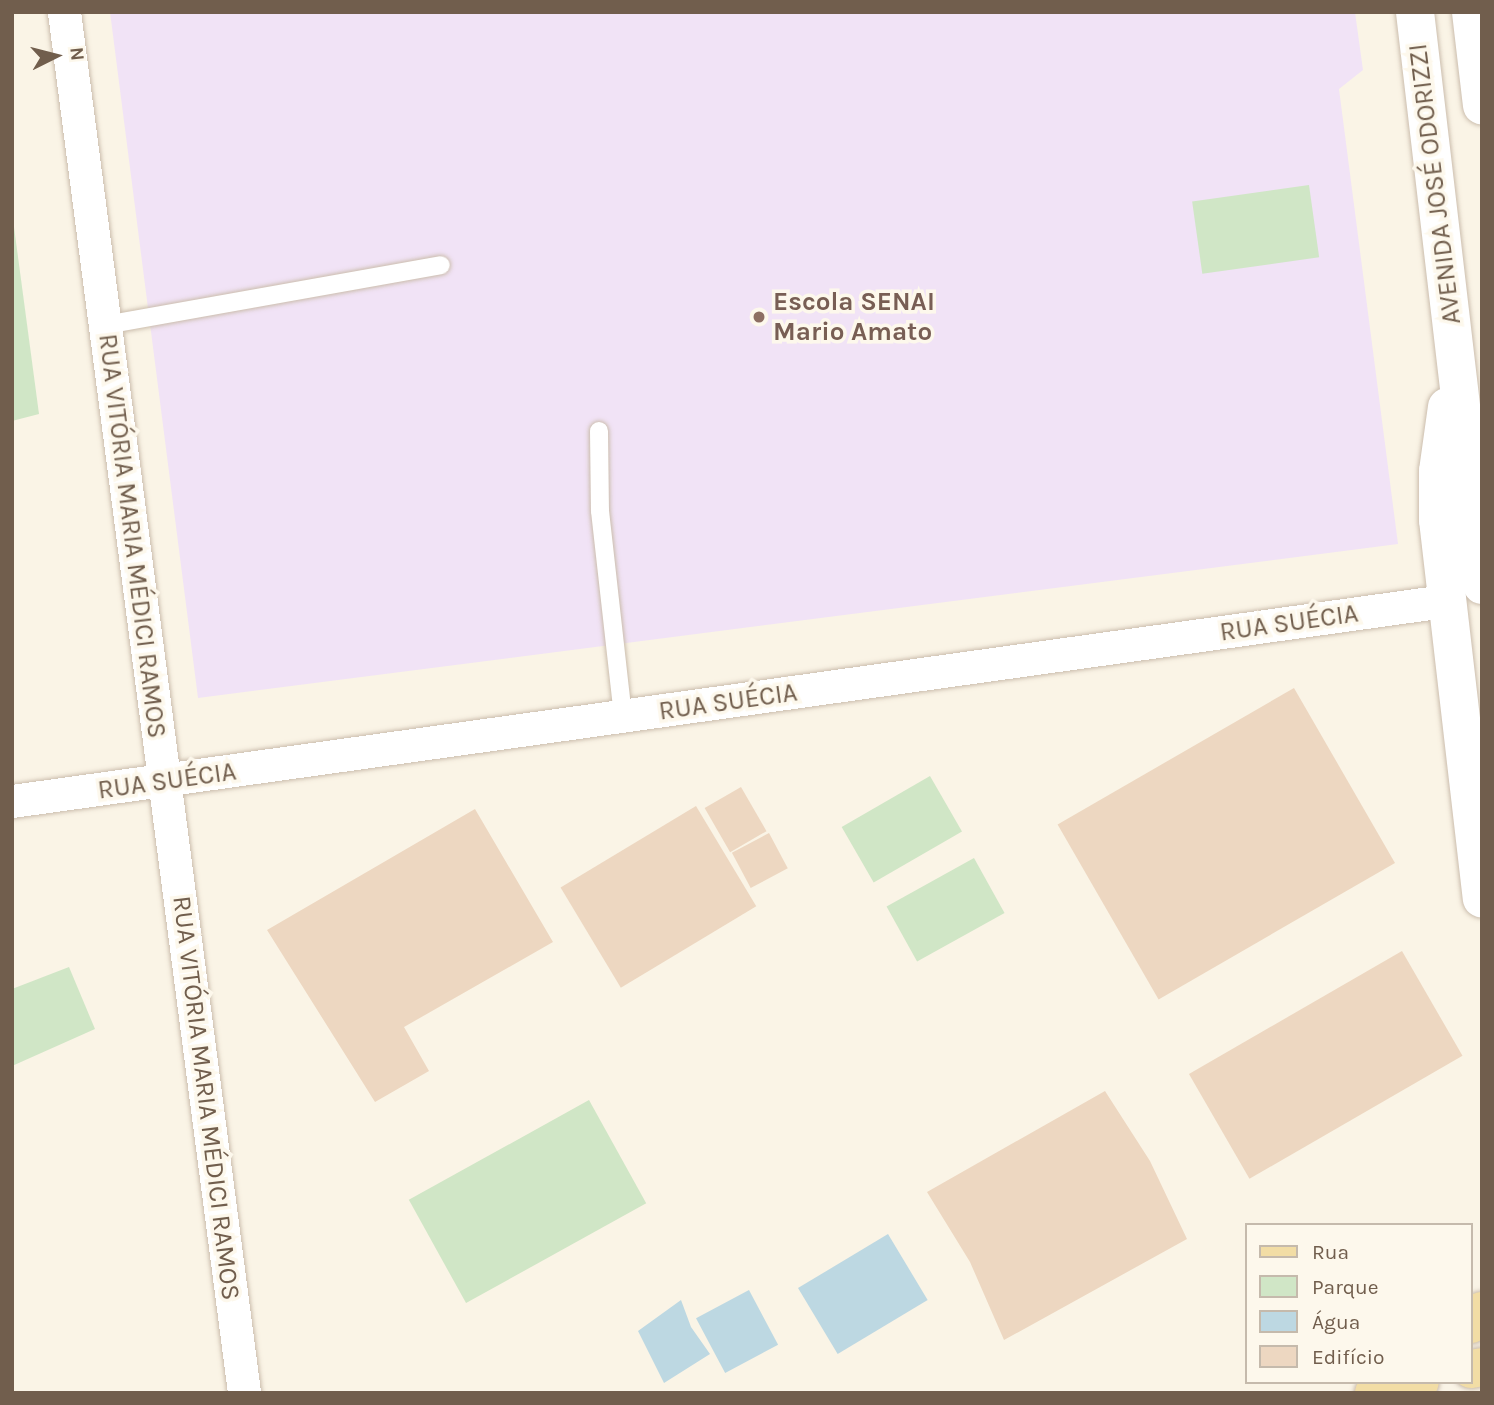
<!DOCTYPE html>
<meta charset="utf-8">
<style>
body{margin:0}
#map{position:relative;width:1494px;height:1405px;overflow:hidden;background:#faf4e6;font-family:Karla,sans-serif}
div>[style]{position:absolute}
.education>*{inset:0;background:#f1e3f6}
.green>*{inset:0;background:#d0e6c6;transform-origin:0 0}
.water>*{inset:0;background:#bdd8e2;transform-origin:0 0}
.building>*{inset:0;background:#edd7c1;transform-origin:0 0}
.roads{filter:drop-shadow(0 0 2px #cbbdad) drop-shadow(0 0 2px #cbbdad)}
.lane>*{height:18px;margin:-9px;padding:0 9px;transform-origin:9px;border-radius:9px;background:#fff}
.street>*{height:33px;margin:-16.5px;padding:0 16.5px;transform-origin:16.5px;border-radius:16.5px;background:#fff}
.secondary>*{height:38px;margin:-19px;padding:0 19px;transform-origin:19px;border-radius:19px;background:#fff}
.primary>*{height:38px;margin:-19px;padding:0 19px;transform-origin:19px;border-radius:19px;background:#f2dda5}
.dots>*{width:19px;height:19px;translate:-50% -50%;box-sizing:border-box;border:4px solid #fdf8ec;border-radius:50%}
span{translate:-50% -50%;white-space:nowrap;text-align:center;line-height:1.15;-webkit-text-stroke:7px #fdf8ec;paint-order:stroke}
.street-label{font-size:26px;color:#715e4d}
.education-label{font-size:26px;color:#785e54;font-weight:700}
.left{translate:0 -50%;text-align:left}
.frame{position:absolute;inset:0;border:14px solid #715e4d;pointer-events:none}
.legend{position:absolute;left:1245px;top:1223px;width:228px;height:161px;box-sizing:border-box;background:#fdf8ec;border:2px solid #c5baac;margin:0;padding:9px 12px;list-style:none;font-size:21px;color:#715e4d}
.legend li{display:flex;align-items:center;gap:14px;height:35px}
.legend b{width:35px;border:2px solid #c5baac}
.north{position:absolute;left:21px;top:21px;width:70px;height:70px;-webkit-text-stroke:5px #fdf8ec;paint-order:stroke;rotate:84deg;font-size:19px;font-weight:700;line-height:28px;text-align:center;color:#715e4d}
.north::after{content:'';display:block;margin:auto;width:24px;height:32px;background:#715e4d;clip-path:polygon(50% 0,100% 100%,50% 72%,0 100%)}
</style>
<div id="map">
<div class="education">
<div style="clip-path:polygon(110px 12px,1355px 12px,1363px 70px,1339px 89px,1398px 544px,198px 698px)"></div>
</div>
<div class="green">
<div style="left:1309px;top:185px;width:73px;height:118px;rotate:82deg"></div>
<div style="clip-path:polygon(12px 212px,39px 414px,12px 421px)"></div>
<div style="left:930px;top:776px;width:64px;height:102px;rotate:60deg"></div>
<div style="left:974px;top:858px;width:63px;height:100px;rotate:61deg"></div>
<div style="clip-path:polygon(69px 967px,95px 1029px,12px 1066px,12px 989px)"></div>
<div style="left:589px;top:1100px;width:118px;height:206px;rotate:61deg"></div>
</div>
<div class="water">
<div style="left:888px;top:1234px;width:77px;height:105px;rotate:59deg"></div>
<div style="left:749px;top:1290px;width:62px;height:60px;rotate:62deg"></div>
<div style="clip-path:polygon(681px 1300px,691px 1327px,710px 1354px,664px 1383px,638px 1331px)"></div>
</div>
<div class="building">
<div style="left:1294px;top:688px;width:202px;height:273px;rotate:60deg"></div>
<div style="left:741px;top:787px;width:51px;height:42px;rotate:60deg"></div>
<div style="left:696px;top:806px;width:117px;height:158px;rotate:59deg"></div>
<div style="clip-path:polygon(475px 809px,553px 942px,404px 1027px,429px 1071px,375px 1102px,267px 930px)"></div>
<div style="left:769px;top:833px;width:40px;height:42px;rotate:62deg"></div>
<div style="left:1402px;top:951px;width:121px;height:246px;rotate:60deg"></div>
<div style="clip-path:polygon(1105px 1091px,1150px 1161px,1187px 1239px,1004px 1340px,970px 1262px,927px 1192px)"></div>
</div>
<div class="roads">
<div class="lane">
<div style="left:105px;top:325px;width:341px;rotate:-10.1deg"></div>
<div style="left:599px;top:431px;width:80px;rotate:89.3deg"></div>
<div style="left:600px;top:511px;width:207px;rotate:83.6deg"></div>
</div>
<div class="street">
<div style="left:64px;top:12px;width:1393px;rotate:82.57deg"></div>
<div style="left:12px;top:801px;width:1446px;rotate:-7.95deg"></div>
</div>
<div class="secondary">
<div style="left:1415px;top:12px;width:577px;rotate:83.33deg"></div>
<div style="left:1471px;top:12px;width:94px;rotate:83.3deg"></div>
<div style="left:1447px;top:407px;width:65px;rotate:98deg"></div>
<div style="left:1438px;top:471px;width:49px;rotate:90deg"></div>
<div style="left:1438px;top:520px;width:381px;rotate:83.4deg"></div>
</div>
<div class="primary">
<div style="left:1471px;top:1324px;width:17px;rotate:-50deg"></div>
<div style="left:1471px;top:1369px;width:11px;rotate:-10deg"></div>
<div style="left:1374px;top:1393px;width:47px;rotate:-13.4deg"></div>
</div>
</div>
<div class="dots">
<div style="left:759px;top:317px;background:#8d6e63"></div>
</div>
<div class="street-label">
<span style="left:1435px;top:184px;rotate:-97deg">AVENIDA JOSÉ ODORIZZI</span>
<span style="left:132px;top:536px;rotate:83deg">RUA VITÓRIA MARIA MÉDICI RAMOS</span>
<span style="left:1289px;top:623px;rotate:-8deg">RUA SUÉCIA</span>
<span style="left:728px;top:702px;rotate:-8deg">RUA SUÉCIA</span>
<span style="left:167px;top:781px;rotate:-8deg">RUA SUÉCIA</span>
<span style="left:206px;top:1098px;rotate:83deg">RUA VITÓRIA MARIA MÉDICI RAMOS</span>
</div>
<div class="education-label">
<span class="left" style="left:773px;top:317px">Escola SENAI<br>Mario Amato</span>
</div>
<div class="frame"></div>
<ul class="legend">
<li><b style="height:9px;background:#f2dda5"></b>Rua</li>
<li><b style="height:19px;background:#d0e6c6"></b>Parque</li>
<li><b style="height:19px;background:#bdd8e2"></b>Água</li>
<li><b style="height:19px;background:#edd7c1"></b>Edifício</li>
</ul>
<div class="north">N</div>
</div>
